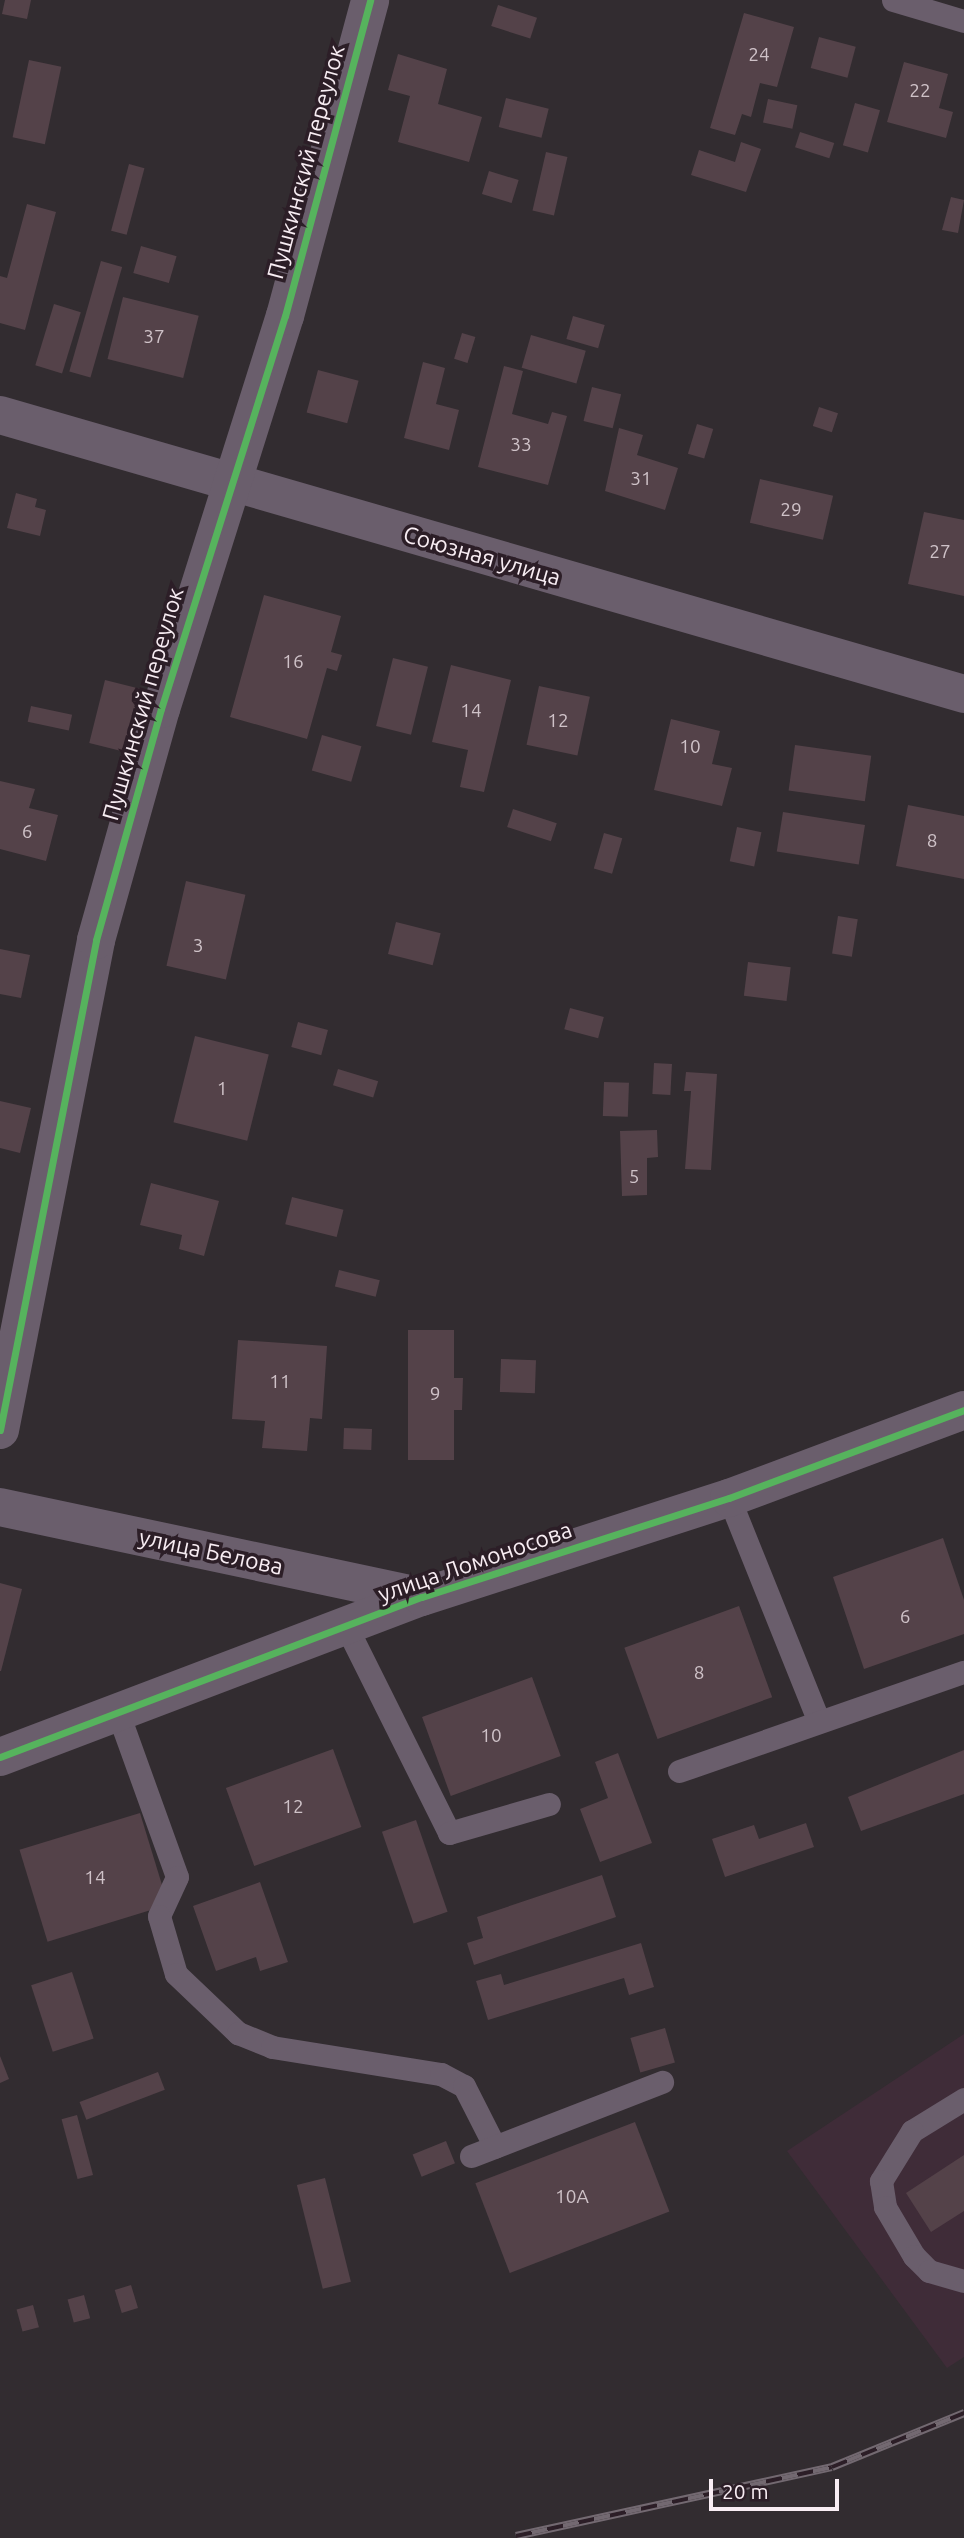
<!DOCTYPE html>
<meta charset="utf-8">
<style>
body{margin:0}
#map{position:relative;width:964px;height:2538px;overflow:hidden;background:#322c30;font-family:Ubuntu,sans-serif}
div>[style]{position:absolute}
.built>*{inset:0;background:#3f2c38}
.building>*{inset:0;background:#544249;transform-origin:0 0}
.lane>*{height:23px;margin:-11.5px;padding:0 11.5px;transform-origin:11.5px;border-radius:11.5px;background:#6a5e6c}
.street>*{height:38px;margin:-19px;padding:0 19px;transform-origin:19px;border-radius:19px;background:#6a5e6c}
.rail>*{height:8px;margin-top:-4px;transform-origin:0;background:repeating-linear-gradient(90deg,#2c1e27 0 16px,#736971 0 32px);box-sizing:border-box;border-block:2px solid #736971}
.cycleway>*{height:7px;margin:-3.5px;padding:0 3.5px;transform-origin:3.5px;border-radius:3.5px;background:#56b35d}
span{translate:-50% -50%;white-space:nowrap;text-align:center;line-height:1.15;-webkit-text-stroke:7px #2c1e27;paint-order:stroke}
.number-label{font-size:19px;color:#cfc2c8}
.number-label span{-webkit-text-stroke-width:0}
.street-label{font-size:23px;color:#f8edf3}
.scale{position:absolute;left:709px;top:2479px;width:130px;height:32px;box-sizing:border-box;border:4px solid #f8edf3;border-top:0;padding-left:9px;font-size:21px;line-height:24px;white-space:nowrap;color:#f8edf3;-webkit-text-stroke:5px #2c1e27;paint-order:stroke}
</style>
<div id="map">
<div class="built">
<div style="clip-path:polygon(964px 2034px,964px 2357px,947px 2368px,787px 2151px)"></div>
</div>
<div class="building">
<div style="clip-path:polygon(5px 0,31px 0,27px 19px,2px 14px)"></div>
<div style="left:498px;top:5px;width:41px;height:22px;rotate:18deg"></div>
<div style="clip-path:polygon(744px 13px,794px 27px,777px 87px,760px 83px,751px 117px,742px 114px,735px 135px,710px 128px)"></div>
<div style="left:819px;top:37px;width:38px;height:32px;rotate:15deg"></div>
<div style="clip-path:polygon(398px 54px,447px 69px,438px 104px,482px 117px,469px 162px,398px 142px,410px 96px,388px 90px)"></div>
<div style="left:29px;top:60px;width:33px;height:79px;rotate:12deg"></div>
<div style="clip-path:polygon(904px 62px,948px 74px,939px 108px,953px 112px,946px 138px,887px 122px)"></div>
<div style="left:506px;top:98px;width:44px;height:30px;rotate:14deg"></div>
<div style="left:768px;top:99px;width:30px;height:24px;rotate:12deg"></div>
<div style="left:855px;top:103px;width:26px;height:44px;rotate:16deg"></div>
<div style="left:800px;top:132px;width:36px;height:16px;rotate:18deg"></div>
<div style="clip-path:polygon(741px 142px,761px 149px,746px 192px,691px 175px,699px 150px,735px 162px)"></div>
<div style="left:546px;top:152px;width:22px;height:60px;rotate:13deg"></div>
<div style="left:129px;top:164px;width:16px;height:69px;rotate:15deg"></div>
<div style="left:489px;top:171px;width:31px;height:24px;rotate:17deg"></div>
<div style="clip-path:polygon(951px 197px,964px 200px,958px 233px,942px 230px)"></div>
<div style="clip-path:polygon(27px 204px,56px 212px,25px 330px,0 323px,0 276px,7px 278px)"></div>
<div style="left:141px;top:246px;width:37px;height:28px;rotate:16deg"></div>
<div style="left:101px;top:261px;width:22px;height:115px;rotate:16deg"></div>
<div style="left:123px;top:297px;width:78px;height:64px;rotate:14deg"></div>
<div style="left:54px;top:304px;width:28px;height:64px;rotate:17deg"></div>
<div style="left:573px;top:316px;width:33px;height:24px;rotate:16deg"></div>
<div style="left:462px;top:333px;width:14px;height:27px;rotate:17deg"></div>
<div style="left:531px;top:335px;width:57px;height:34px;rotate:16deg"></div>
<div style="clip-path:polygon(423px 362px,445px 368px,436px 404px,459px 410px,449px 450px,404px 438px)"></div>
<div style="clip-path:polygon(504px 366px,523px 371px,512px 414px,548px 424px,552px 412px,567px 416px,548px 485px,478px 467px)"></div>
<div style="left:318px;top:370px;width:42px;height:44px;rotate:15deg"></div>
<div style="left:592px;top:387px;width:30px;height:35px;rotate:14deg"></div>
<div style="left:819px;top:407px;width:20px;height:20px;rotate:18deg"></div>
<div style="left:697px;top:424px;width:17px;height:31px;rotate:17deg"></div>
<div style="clip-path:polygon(619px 428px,643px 435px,637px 455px,678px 468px,665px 510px,605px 491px)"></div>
<div style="left:760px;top:479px;width:75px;height:45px;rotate:13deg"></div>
<div style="clip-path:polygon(16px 493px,37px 499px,35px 507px,46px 510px,40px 536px,7px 528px)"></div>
<div style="clip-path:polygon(924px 512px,964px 520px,964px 596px,908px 584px)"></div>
<div style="clip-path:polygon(264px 595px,341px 616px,331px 652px,342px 655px,337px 671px,327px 668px,307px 739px,230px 717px)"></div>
<div style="left:393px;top:658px;width:36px;height:70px;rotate:14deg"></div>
<div style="clip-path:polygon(451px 665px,511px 680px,484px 792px,460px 787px,468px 750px,432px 742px)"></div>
<div style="left:105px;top:680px;width:36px;height:65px;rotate:14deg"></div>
<div style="left:539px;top:686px;width:52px;height:60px;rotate:12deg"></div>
<div style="left:31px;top:706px;width:42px;height:16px;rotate:12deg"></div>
<div style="clip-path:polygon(671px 719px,720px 731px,712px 764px,732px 768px,722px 806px,654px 790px)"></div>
<div style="left:322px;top:735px;width:41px;height:37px;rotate:16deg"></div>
<div style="left:795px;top:745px;width:77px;height:46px;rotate:8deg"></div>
<div style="clip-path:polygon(0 781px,35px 789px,29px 808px,58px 815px,46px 861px,0 849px)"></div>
<div style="clip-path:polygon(908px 805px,964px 816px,964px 879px,896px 866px)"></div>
<div style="left:513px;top:809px;width:46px;height:19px;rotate:18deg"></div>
<div style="left:783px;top:812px;width:83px;height:40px;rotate:9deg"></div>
<div style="left:737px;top:827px;width:25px;height:35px;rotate:12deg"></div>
<div style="left:604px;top:833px;width:19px;height:37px;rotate:16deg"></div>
<div style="left:186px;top:881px;width:61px;height:87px;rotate:13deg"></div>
<div style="left:838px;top:916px;width:20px;height:38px;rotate:9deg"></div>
<div style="left:396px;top:922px;width:46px;height:33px;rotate:14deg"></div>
<div style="clip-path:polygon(0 949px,30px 955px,21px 998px,0 994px)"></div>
<div style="left:748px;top:962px;width:43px;height:34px;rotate:7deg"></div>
<div style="left:570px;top:1008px;width:35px;height:22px;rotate:15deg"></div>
<div style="left:298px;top:1022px;width:31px;height:26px;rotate:15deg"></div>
<div style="left:195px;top:1036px;width:76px;height:89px;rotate:14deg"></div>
<div style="left:654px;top:1063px;width:18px;height:31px;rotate:3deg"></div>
<div style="left:338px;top:1069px;width:42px;height:17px;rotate:17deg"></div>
<div style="clip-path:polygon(686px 1072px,717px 1074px,711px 1170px,685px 1169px,691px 1091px,684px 1091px)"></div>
<div style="left:604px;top:1082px;width:25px;height:34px;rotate:2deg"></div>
<div style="clip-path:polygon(0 1101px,31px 1108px,20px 1153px,0 1148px)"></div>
<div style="clip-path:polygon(657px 1130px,658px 1157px,647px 1158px,647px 1195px,622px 1196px,620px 1131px)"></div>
<div style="clip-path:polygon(151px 1183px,219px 1201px,204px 1256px,179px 1249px,182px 1235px,140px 1225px)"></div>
<div style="left:292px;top:1197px;width:53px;height:28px;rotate:14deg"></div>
<div style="left:339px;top:1270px;width:42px;height:17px;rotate:14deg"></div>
<div style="clip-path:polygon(408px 1330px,454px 1330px,454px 1378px,463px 1378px,462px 1410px,454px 1410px,454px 1460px,408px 1460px)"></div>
<div style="clip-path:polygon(238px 1340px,327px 1346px,322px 1419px,310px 1418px,307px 1451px,262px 1448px,265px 1421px,232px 1419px)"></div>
<div style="left:501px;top:1359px;width:35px;height:33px;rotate:2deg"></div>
<div style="left:344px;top:1428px;width:28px;height:21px;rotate:2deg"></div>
<div style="clip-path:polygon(943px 1538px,964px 1600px,964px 1634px,864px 1669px,833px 1577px)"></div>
<div style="clip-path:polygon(0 1583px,22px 1589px,1px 1671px,0 1671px)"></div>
<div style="left:739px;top:1606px;width:97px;height:122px;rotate:70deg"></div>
<div style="left:532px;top:1677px;width:84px;height:117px;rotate:70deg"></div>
<div style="left:333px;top:1749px;width:83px;height:114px;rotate:70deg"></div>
<div style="clip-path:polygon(964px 1750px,964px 1794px,861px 1831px,848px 1797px)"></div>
<div style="clip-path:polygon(618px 1753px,652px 1843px,600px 1862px,580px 1809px,608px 1798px,595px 1762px)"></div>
<div style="left:140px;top:1813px;width:96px;height:126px;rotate:73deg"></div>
<div style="left:416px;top:1820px;width:97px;height:36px;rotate:71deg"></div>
<div style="clip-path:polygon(806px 1823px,814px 1847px,725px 1877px,712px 1839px,754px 1825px,759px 1839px)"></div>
<div style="clip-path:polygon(602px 1875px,616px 1917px,474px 1965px,467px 1943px,483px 1938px,477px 1917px)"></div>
<div style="clip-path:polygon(260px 1882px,288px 1962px,260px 1971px,256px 1957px,216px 1971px,193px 1906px)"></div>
<div style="clip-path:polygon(641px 1943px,654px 1987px,629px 1995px,624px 1978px,488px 2020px,476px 1981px,501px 1974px,504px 1985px)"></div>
<div style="left:72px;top:1972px;width:70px;height:43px;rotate:72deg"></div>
<div style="left:665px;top:2028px;width:36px;height:36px;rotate:74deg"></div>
<div style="clip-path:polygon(0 2056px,9px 2079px,0 2083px)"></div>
<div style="left:158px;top:2072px;width:19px;height:84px;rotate:69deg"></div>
<div style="left:77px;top:2115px;width:62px;height:16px;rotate:75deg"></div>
<div style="left:635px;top:2122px;width:96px;height:171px;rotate:69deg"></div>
<div style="left:446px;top:2141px;width:24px;height:36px;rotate:68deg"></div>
<div style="clip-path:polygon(964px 2155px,964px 2211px,931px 2232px,906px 2193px)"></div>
<div style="left:325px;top:2178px;width:107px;height:29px;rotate:76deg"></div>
<div style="left:131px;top:2285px;width:24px;height:17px;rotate:73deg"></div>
<div style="left:84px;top:2295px;width:24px;height:17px;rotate:75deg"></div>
<div style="left:33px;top:2305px;width:23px;height:17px;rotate:75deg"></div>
</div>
<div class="lane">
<div style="left:893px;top:0;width:74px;rotate:16.5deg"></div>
<div style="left:729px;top:1498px;width:241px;rotate:68.1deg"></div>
<div style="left:347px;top:1628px;width:229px;rotate:63.5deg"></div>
<div style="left:449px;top:1833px;width:104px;rotate:-16.2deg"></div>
<div style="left:118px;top:1713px;width:174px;rotate:70.2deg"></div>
<div style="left:177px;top:1877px;width:43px;rotate:114.8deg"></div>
<div style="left:159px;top:1916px;width:60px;rotate:73.7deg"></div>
<div style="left:176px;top:1974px;width:86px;rotate:43.6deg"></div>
<div style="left:238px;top:2033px;width:37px;rotate:22deg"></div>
<div style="left:272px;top:2047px;width:171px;rotate:9.1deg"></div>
<div style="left:441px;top:2074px;width:26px;rotate:28deg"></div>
<div style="left:464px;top:2086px;width:68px;rotate:63.1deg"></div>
<div style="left:679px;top:1771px;width:302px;rotate:-19.2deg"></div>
<div style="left:964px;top:2099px;width:61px;rotate:148.4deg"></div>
<div style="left:912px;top:2131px;width:59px;rotate:121.8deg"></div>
<div style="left:881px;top:2181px;width:26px;rotate:81deg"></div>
<div style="left:885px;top:2207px;width:57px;rotate:59.4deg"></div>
<div style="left:914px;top:2256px;width:21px;rotate:45deg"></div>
<div style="left:929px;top:2271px;width:36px;rotate:16deg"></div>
<div style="left:471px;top:2156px;width:205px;rotate:-21.2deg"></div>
</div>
<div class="street">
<div style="left:0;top:415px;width:1004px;rotate:16.14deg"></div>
<div style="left:0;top:1430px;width:499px;rotate:-78.9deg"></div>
<div style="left:96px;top:940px;width:240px;rotate:-74.3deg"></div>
<div style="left:161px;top:709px;width:412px;rotate:-72.5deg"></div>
<div style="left:285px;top:316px;width:327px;rotate:-74.9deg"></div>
<div style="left:0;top:1507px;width:431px;rotate:12deg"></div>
<div style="left:0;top:1757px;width:451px;rotate:-20.8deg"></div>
<div style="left:422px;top:1597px;width:323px;rotate:-17.9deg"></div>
<div style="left:729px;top:1498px;width:251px;rotate:-20.5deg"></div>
</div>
<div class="rail">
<div style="left:516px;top:2536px;width:323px;rotate:-12.3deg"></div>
<div style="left:832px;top:2467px;width:143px;rotate:-22.2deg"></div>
</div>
<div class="cycleway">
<div style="left:0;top:1430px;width:499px;rotate:-78.9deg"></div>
<div style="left:96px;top:940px;width:240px;rotate:-74.3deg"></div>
<div style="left:161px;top:709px;width:412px;rotate:-72.5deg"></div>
<div style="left:285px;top:316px;width:327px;rotate:-74.9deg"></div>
<div style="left:0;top:1757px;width:451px;rotate:-20.8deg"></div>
<div style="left:422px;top:1597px;width:323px;rotate:-17.9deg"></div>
<div style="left:729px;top:1498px;width:251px;rotate:-20.5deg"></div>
</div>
<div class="number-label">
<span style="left:759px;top:55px">24</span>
<span style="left:920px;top:91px">22</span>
<span style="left:154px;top:337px">37</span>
<span style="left:521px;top:445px">33</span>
<span style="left:641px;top:479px">31</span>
<span style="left:791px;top:510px">29</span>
<span style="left:940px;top:552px">27</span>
<span style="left:293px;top:662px">16</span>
<span style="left:471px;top:711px">14</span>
<span style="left:558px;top:721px">12</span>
<span style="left:690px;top:747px">10</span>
<span style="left:27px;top:832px">6</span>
<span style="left:932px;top:841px">8</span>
<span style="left:198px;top:946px">3</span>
<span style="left:222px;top:1089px">1</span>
<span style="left:634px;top:1177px">5</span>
<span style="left:280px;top:1382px">11</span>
<span style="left:435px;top:1394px">9</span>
<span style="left:905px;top:1617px">6</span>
<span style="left:699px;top:1673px">8</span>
<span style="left:491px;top:1736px">10</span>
<span style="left:293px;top:1807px">12</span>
<span style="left:95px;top:1878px">14</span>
<span style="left:572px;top:2197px">10А</span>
</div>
<div class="street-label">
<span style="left:306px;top:162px;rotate:-75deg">Пушкинский переулок</span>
<span style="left:482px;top:556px;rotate:16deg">Союзная улица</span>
<span style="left:143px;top:704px;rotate:-74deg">Пушкинский переулок</span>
<span style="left:211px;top:1552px;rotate:12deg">улица Белова</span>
<span style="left:475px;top:1562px;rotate:-19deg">улица Ломоносова</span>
</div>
<div class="scale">20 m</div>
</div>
